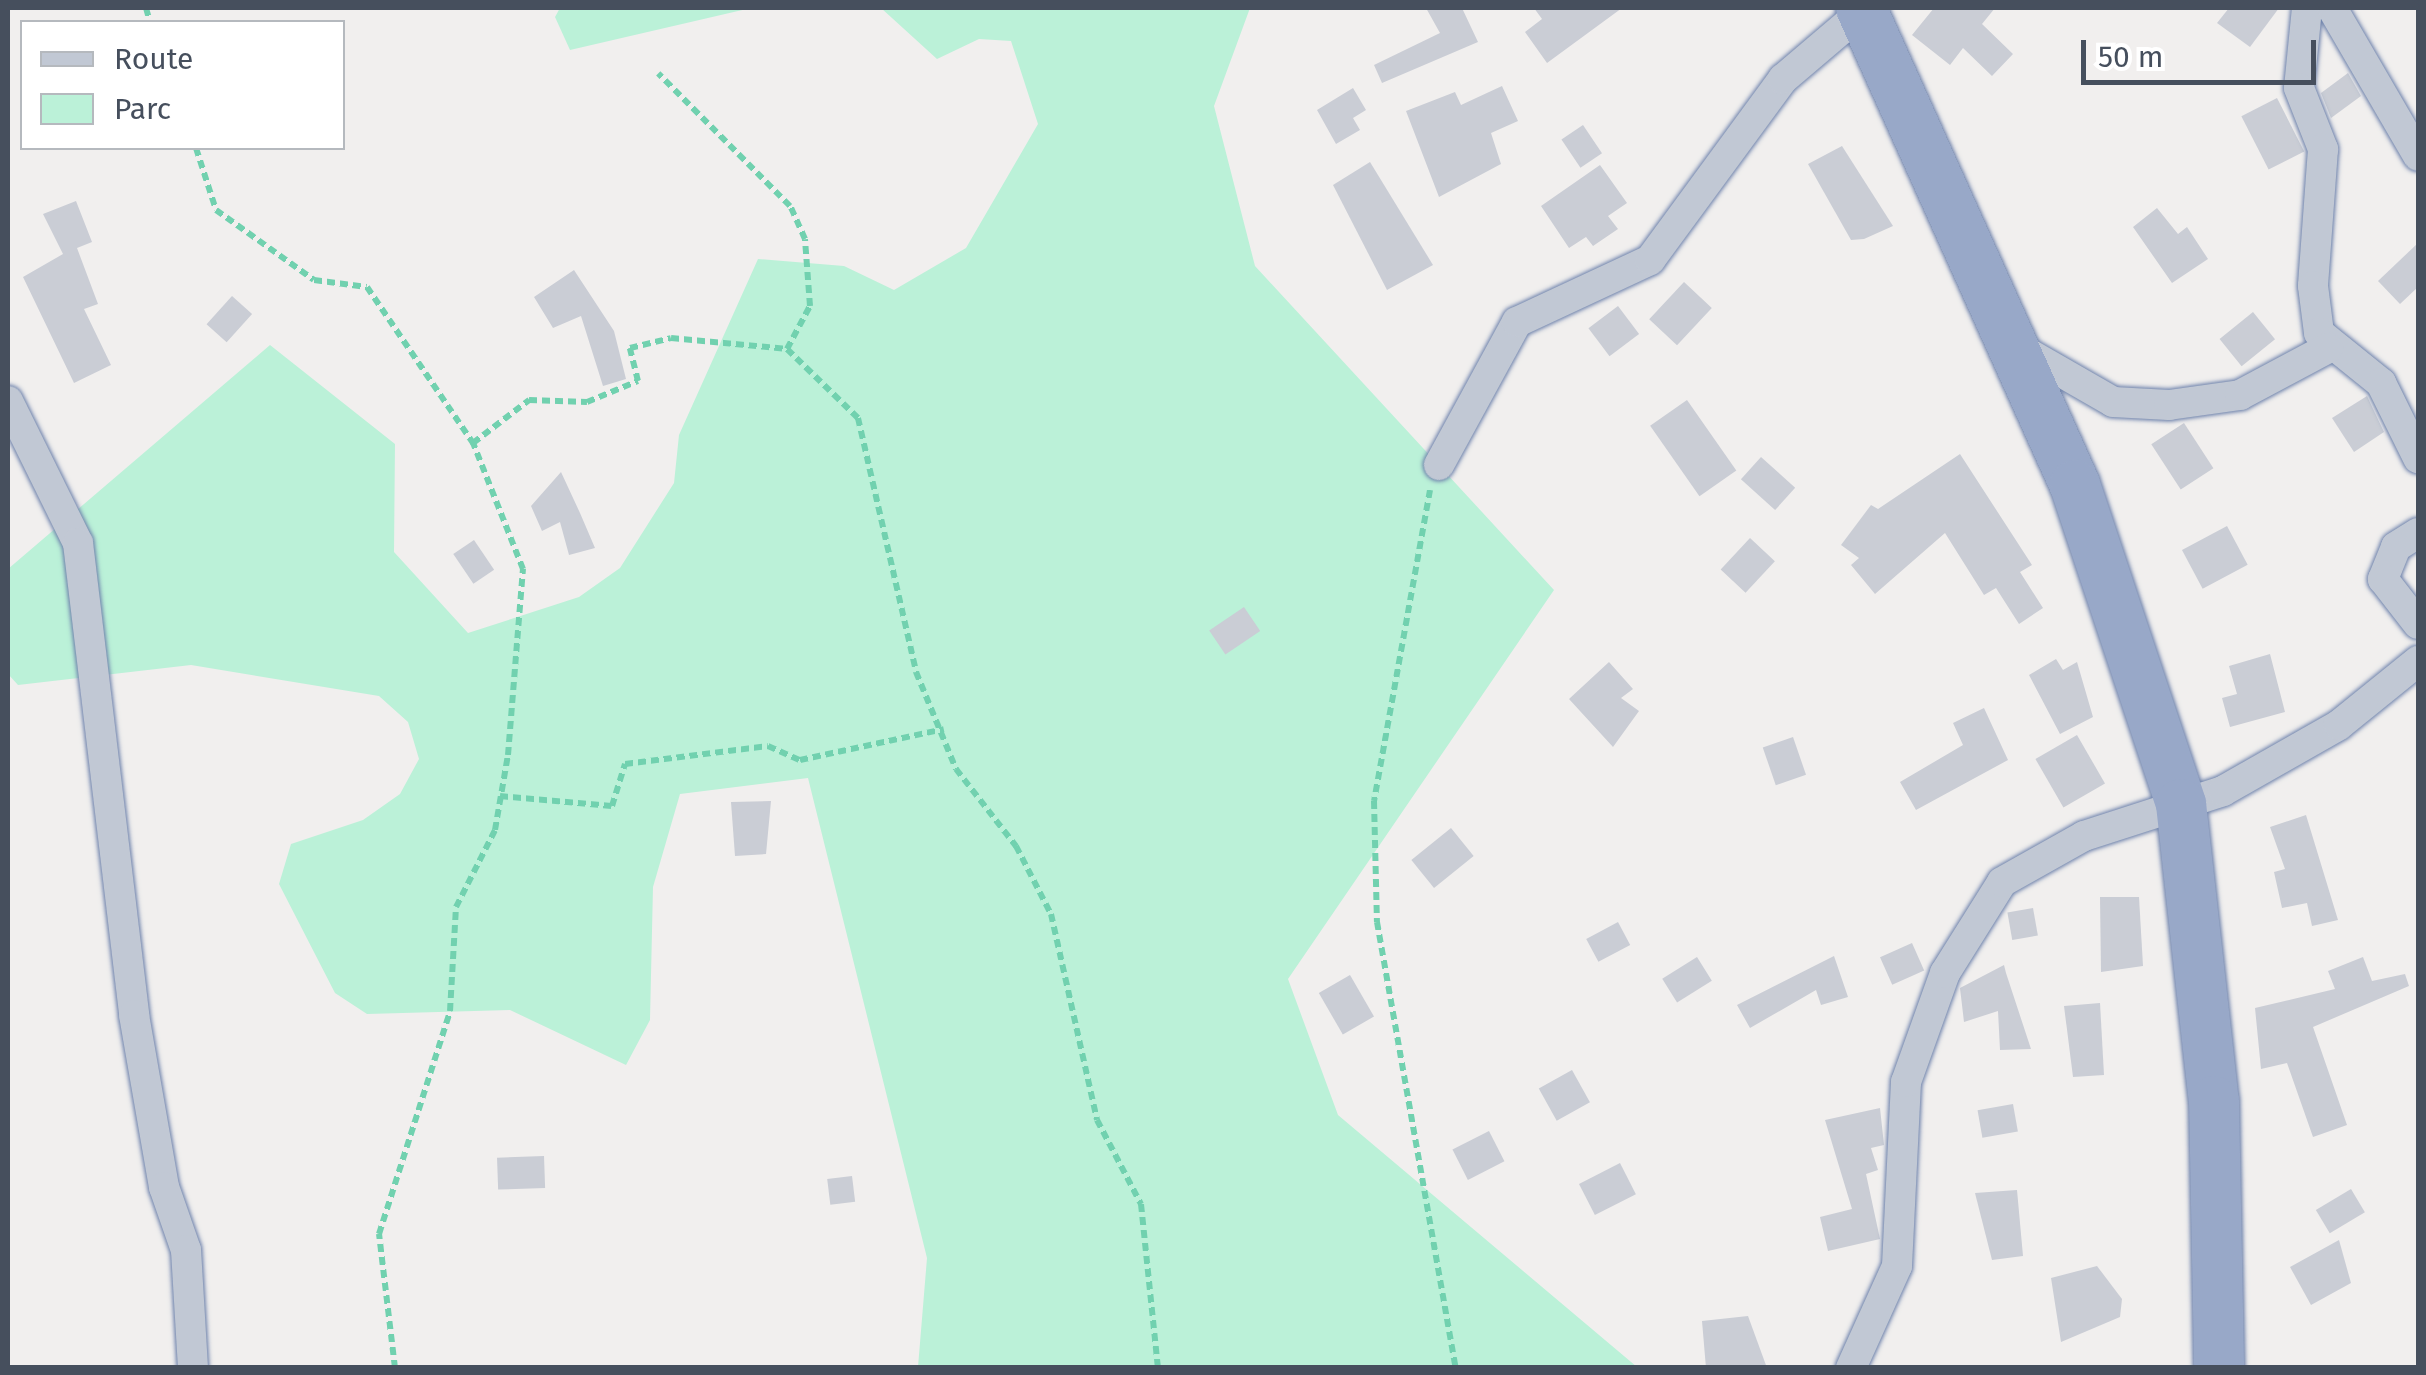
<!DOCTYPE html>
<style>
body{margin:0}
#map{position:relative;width:2426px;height:1375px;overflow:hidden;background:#f1efee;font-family:"Fira Sans",sans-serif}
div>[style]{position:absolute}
.green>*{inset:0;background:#bbf1d8}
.building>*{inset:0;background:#cacdd5;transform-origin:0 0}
.path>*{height:6px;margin-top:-3px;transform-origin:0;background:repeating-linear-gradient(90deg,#71d1af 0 8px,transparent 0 13px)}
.roads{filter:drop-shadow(0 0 2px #6f83ac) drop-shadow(0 0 2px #6f83ac)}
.minor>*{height:30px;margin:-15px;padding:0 15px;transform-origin:15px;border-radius:15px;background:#c1c8d4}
.trunk>*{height:50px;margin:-25px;padding:0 25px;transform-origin:25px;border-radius:25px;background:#98a8c8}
span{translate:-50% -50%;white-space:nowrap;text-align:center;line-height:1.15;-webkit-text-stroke:8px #fff;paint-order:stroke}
.frame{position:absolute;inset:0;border:10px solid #464f5d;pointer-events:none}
.legend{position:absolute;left:20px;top:20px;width:325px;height:130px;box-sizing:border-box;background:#fff;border:2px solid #b5b9be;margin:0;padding:12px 18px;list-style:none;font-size:30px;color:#464f5d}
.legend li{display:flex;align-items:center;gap:20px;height:50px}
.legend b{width:50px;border:2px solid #b5b9be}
.scale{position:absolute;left:2081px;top:40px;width:235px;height:45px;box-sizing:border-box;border:5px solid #464f5d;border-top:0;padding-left:12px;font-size:30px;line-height:35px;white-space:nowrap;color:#464f5d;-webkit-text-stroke:8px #fff;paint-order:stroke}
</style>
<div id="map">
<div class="green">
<div style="clip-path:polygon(560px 8px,751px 8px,570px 50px,555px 17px)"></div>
<div style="clip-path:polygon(881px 8px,1250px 8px,1214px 106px,1255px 266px,1554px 590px,1288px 979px,1338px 1115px,1637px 1367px,918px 1367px,927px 1258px,808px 778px,680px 794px,653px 887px,650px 1020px,626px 1065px,510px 1010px,367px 1014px,335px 993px,279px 884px,291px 844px,363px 820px,400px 794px,419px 759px,408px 722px,379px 696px,191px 665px,18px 685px,8px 674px,8px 569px,270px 345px,395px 444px,394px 552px,468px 633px,579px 597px,620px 568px,674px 483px,679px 435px,758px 259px,844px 266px,894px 290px,966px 248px,1038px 124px,1011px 41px,979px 39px,937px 59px)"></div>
</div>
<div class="building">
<div style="clip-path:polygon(1426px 8px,1462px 8px,1478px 42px,1382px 83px,1374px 65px,1440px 33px)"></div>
<div style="clip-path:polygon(1534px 8px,1622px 8px,1547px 63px,1525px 32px,1542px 19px)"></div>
<div style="clip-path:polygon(1934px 8px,1995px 8px,1982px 24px,2013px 54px,1992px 76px,1963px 48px,1950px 65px,1912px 35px)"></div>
<div style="clip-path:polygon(2229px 8px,2279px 8px,2250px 47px,2217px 23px)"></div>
<div style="clip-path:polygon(2348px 73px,2361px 96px,2331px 118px,2321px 93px)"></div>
<div style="clip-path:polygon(1502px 86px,1518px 121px,1491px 133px,1501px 164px,1439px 197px,1406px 111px,1455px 92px,1461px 105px)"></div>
<div style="clip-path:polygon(1353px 88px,1366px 110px,1353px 118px,1360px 130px,1336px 144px,1317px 110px)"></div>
<div style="left:2277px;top:98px;width:60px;height:40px;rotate:63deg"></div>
<div style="left:1583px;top:125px;width:34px;height:26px;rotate:56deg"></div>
<div style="clip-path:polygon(1842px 146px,1893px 226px,1864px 239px,1851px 240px,1808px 164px)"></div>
<div style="clip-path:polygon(1370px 162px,1433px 265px,1387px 290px,1333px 185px)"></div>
<div style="clip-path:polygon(1600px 165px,1627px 203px,1608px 216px,1618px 229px,1593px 246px,1586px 237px,1569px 248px,1541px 206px)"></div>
<div style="clip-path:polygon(76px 201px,92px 242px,77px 248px,98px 304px,84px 309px,111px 365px,74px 383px,23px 277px,63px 254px,43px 214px)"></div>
<div style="clip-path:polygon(2157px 208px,2178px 234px,2187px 227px,2208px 259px,2172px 283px,2133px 227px)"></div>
<div style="clip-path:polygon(2418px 243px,2418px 287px,2400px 304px,2378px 281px)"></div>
<div style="clip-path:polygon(574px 270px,614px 331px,626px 379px,603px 386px,581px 316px,553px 328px,534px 297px)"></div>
<div style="left:1684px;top:282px;width:38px;height:51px;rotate:43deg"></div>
<div style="left:232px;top:296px;width:27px;height:38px;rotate:42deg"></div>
<div style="left:1618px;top:306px;width:35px;height:37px;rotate:53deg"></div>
<div style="left:2253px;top:312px;width:35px;height:43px;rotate:51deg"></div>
<div style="clip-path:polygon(2367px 396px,2384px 432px,2354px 452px,2332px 418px)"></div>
<div style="left:1687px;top:400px;width:86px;height:45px;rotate:55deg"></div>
<div style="left:2184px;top:423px;width:54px;height:39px;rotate:57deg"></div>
<div style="clip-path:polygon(1960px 454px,2032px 565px,2020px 572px,2043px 608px,2019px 624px,1996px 588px,1984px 595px,1945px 533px,1875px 594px,1851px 565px,1859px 558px,1841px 545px,1871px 505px,1878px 509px)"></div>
<div style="left:1761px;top:457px;width:46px;height:30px;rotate:42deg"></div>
<div style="clip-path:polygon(561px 472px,580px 513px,595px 548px,569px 555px,560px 522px,542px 531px,531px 506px)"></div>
<div style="left:2227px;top:526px;width:44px;height:51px;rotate:62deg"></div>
<div style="left:1750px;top:538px;width:34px;height:43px;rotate:43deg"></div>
<div style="left:474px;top:540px;width:36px;height:25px;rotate:56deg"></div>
<div style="left:1244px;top:607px;width:29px;height:42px;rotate:56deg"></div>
<div style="clip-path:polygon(2270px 654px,2285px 712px,2230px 727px,2222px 698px,2237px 694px,2229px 666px)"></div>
<div style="clip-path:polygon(2056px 659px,2063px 670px,2077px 662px,2093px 717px,2060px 734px,2029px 675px)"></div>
<div style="clip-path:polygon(1609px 662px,1633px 689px,1621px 698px,1639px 711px,1613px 747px,1569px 699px)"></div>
<div style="clip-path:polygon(1984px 708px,2008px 760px,1916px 810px,1900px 782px,1963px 745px,1953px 723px)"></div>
<div style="left:2077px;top:735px;width:56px;height:48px;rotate:60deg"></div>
<div style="left:1793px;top:737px;width:40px;height:32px;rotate:71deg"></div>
<div style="clip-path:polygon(771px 801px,766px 854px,735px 856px,731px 802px)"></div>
<div style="clip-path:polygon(2306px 815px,2338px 920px,2312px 926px,2307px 903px,2282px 908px,2274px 872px,2285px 869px,2270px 827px)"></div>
<div style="left:1451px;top:828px;width:36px;height:51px;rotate:51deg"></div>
<div style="clip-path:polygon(2100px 897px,2139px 897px,2143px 966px,2101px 972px)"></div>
<div style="left:2033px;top:908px;width:28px;height:26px;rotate:80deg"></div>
<div style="left:1618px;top:922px;width:26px;height:36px;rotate:62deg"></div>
<div style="left:1912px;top:943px;width:30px;height:35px;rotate:66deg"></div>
<div style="clip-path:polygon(1834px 956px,1848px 997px,1821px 1005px,1816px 990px,1750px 1028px,1737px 1005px)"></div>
<div style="left:1697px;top:957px;width:28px;height:41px;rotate:58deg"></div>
<div style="clip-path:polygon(2363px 957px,2372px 981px,2405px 974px,2409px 986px,2313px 1027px,2347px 1125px,2313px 1137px,2287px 1063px,2261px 1069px,2255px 1008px,2335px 989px,2328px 971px)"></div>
<div style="clip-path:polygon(2004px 965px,2006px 973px,2031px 1049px,2000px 1050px,1998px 1011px,1964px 1022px,1960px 988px)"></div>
<div style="left:1350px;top:975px;width:48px;height:36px;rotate:60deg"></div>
<div style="clip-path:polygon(2100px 1003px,2104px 1075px,2073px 1077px,2064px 1006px)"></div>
<div style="left:1572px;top:1070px;width:37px;height:38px;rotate:61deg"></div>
<div style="left:2013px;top:1104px;width:28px;height:36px;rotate:80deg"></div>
<div style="clip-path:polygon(1880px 1108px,1884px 1145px,1871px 1148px,1878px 1170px,1866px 1174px,1880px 1239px,1828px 1251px,1820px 1217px,1852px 1209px,1825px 1120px)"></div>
<div style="left:1489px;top:1131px;width:34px;height:41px;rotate:63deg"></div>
<div style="left:544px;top:1156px;width:32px;height:47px;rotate:88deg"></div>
<div style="left:1620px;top:1163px;width:35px;height:46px;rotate:63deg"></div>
<div style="left:852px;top:1176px;width:26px;height:25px;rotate:83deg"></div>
<div style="left:2351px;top:1189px;width:27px;height:41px;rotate:59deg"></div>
<div style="clip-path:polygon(2017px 1190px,2023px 1256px,1992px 1260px,1975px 1193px)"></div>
<div style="clip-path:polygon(2339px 1240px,2351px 1283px,2311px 1305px,2290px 1267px)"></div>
<div style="clip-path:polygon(2097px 1266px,2122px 1299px,2120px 1317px,2061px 1342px,2051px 1278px)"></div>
<div style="clip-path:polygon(1748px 1316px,1767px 1368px,1706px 1368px,1702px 1321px)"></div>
</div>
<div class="path">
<div style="left:146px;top:8px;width:15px;rotate:74deg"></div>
<div style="left:196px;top:148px;width:65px;rotate:72.1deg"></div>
<div style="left:216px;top:210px;width:120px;rotate:35.5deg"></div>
<div style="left:314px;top:280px;width:53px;rotate:7.5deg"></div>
<div style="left:367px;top:287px;width:189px;rotate:55.8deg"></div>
<div style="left:787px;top:349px;width:99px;rotate:44.2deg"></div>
<div style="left:858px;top:418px;width:261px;rotate:77.1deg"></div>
<div style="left:916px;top:672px;width:105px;rotate:67.6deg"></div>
<div style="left:956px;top:769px;width:98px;rotate:52.1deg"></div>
<div style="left:1016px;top:846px;width:76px;rotate:62.8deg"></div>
<div style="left:1051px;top:914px;width:211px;rotate:77.4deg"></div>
<div style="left:1097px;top:1120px;width:95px;rotate:62.4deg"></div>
<div style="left:1141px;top:1204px;width:165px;rotate:84.1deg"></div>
<div style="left:1430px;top:490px;width:316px;rotate:100.2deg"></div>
<div style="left:1374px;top:801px;width:121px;rotate:88.6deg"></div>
<div style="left:1377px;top:922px;width:453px;rotate:80deg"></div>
<div style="left:500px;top:796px;width:112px;rotate:5.1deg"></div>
<div style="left:612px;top:806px;width:44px;rotate:-72.8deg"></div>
<div style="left:625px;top:764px;width:144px;rotate:-7.2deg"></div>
<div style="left:768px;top:746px;width:35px;rotate:24deg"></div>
<div style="left:800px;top:760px;width:147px;rotate:-12.1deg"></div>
<div style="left:395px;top:1368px;width:135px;rotate:-96.8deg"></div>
<div style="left:379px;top:1234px;width:234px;rotate:-72.3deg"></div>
<div style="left:450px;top:1011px;width:104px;rotate:-86.7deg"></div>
<div style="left:456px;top:907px;width:86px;rotate:-63.1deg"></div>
<div style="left:495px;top:830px;width:76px;rotate:-80.2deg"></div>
<div style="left:508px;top:755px;width:187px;rotate:-85.4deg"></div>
<div style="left:523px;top:569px;width:136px;rotate:-111.6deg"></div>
<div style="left:473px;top:443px;width:71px;rotate:-37.5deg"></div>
<div style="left:529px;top:400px;width:58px;rotate:2deg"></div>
<div style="left:587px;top:402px;width:55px;rotate:-22.4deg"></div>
<div style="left:638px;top:381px;width:34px;rotate:-104deg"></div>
<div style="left:630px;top:348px;width:42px;rotate:-13.7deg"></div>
<div style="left:671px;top:338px;width:117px;rotate:5.4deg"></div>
<div style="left:787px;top:349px;width:49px;rotate:-61.9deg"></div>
<div style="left:810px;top:306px;width:67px;rotate:-94.3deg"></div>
<div style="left:805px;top:239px;width:36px;rotate:-114deg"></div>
<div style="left:790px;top:206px;width:187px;rotate:-134.8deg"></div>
</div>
<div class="roads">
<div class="minor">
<div style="left:2307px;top:8px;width:80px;rotate:95.7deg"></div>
<div style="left:2299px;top:88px;width:66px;rotate:68.5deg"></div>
<div style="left:2323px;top:149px;width:137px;rotate:94.2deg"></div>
<div style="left:2313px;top:286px;width:47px;rotate:82.7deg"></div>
<div style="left:2319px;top:333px;width:80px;rotate:38.9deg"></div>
<div style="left:2381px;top:383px;width:84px;rotate:63.7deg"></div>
<div style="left:2332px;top:8px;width:171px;rotate:59.8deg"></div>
<div style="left:2014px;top:345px;width:114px;rotate:29.9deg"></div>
<div style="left:2113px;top:402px;width:56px;rotate:3.1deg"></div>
<div style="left:2169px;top:405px;width:72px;rotate:-8deg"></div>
<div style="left:2240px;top:395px;width:100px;rotate:-28.1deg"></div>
<div style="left:8px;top:401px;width:158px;rotate:63.8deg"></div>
<div style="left:78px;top:543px;width:475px;rotate:83.2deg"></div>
<div style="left:134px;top:1015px;width:175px;rotate:80.1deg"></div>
<div style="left:164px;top:1187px;width:67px;rotate:70.8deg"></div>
<div style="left:186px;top:1250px;width:118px;rotate:86.6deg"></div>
<div style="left:1439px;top:465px;width:163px;rotate:-61.4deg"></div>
<div style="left:1517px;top:322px;width:147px;rotate:-25deg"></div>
<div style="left:1650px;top:260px;width:225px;rotate:-53.7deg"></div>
<div style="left:1783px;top:79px;width:105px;rotate:-40.4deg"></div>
<div style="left:2418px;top:533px;width:26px;rotate:148deg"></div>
<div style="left:2396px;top:547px;width:35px;rotate:112deg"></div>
<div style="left:2383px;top:579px;width:57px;rotate:52.1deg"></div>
<div style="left:1851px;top:1368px;width:112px;rotate:-65.7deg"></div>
<div style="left:1897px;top:1266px;width:184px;rotate:-87.2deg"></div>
<div style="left:1906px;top:1082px;width:116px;rotate:-70.3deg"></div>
<div style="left:1945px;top:973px;width:107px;rotate:-57.9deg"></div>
<div style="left:2002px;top:882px;width:94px;rotate:-29.3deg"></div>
<div style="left:2084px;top:836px;width:146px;rotate:-17.9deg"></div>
<div style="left:2223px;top:791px;width:133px;rotate:-29.6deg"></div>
<div style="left:2339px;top:725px;width:102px;rotate:-39deg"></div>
</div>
<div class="trunk">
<div style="left:1861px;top:8px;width:523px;rotate:65.84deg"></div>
<div style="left:2075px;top:485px;width:336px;rotate:71.6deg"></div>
<div style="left:2181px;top:804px;width:299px;rotate:83.7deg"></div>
<div style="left:2214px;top:1101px;width:267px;rotate:88.9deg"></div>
</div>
</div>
<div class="frame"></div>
<ul class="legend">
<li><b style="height:12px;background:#c1c8d4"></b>Route</li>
<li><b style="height:28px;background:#bbf1d8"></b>Parc</li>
</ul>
<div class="scale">50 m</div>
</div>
